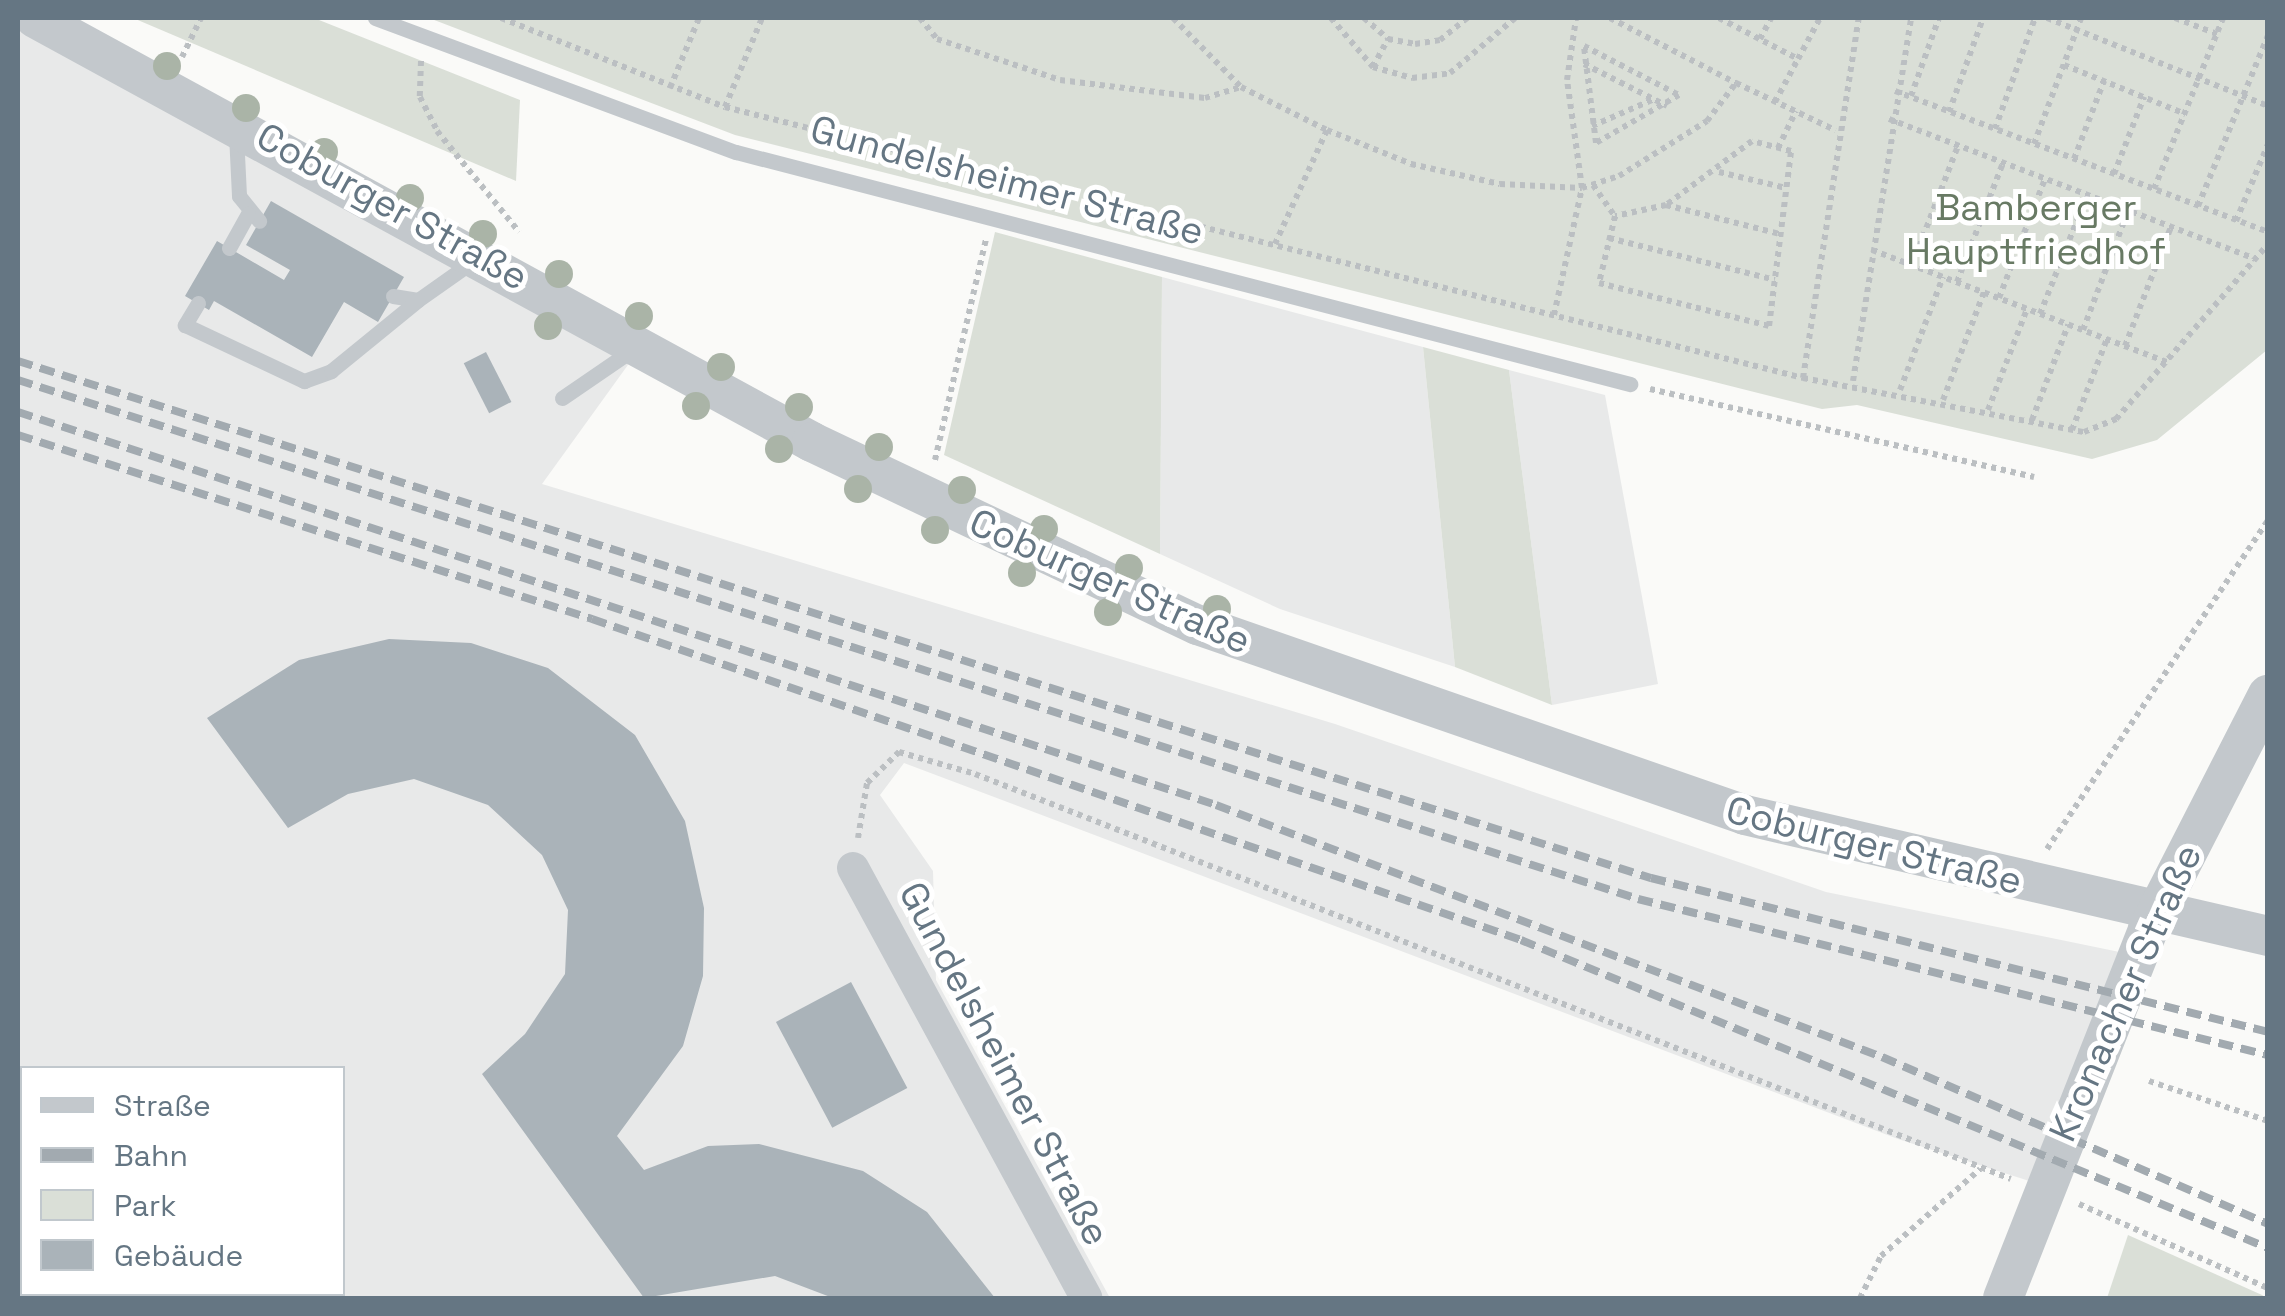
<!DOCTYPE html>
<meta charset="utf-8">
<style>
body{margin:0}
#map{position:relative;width:2285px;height:1316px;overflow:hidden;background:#fafaf8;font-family:"Space Grotesk",sans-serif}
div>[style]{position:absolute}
.built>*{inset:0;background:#e8e9e9}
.green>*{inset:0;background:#dadfd7}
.building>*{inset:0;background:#aab3b9;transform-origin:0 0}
.path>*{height:6px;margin-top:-3px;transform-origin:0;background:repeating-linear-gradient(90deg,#bbbfc2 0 5px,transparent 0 10px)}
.service>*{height:15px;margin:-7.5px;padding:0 7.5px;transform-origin:7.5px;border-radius:7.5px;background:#c3c8cc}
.minor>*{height:32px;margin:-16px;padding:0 16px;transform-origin:16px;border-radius:16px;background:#c3c8cc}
.tertiary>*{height:40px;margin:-20px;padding:0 20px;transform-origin:20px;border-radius:20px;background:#c3c8cc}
.rail>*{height:8px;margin-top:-4px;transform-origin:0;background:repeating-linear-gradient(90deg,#a2aab0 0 15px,transparent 0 23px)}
.trees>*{width:28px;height:28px;margin:-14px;border-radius:50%;background:#aab4a7}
span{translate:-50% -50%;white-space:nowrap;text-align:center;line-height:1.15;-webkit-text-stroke:10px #fff;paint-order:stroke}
.street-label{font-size:38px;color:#657683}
.park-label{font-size:38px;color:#687a64}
.frame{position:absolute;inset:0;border:20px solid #657683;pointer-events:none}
.legend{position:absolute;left:20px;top:1066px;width:325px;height:230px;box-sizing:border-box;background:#fff;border:2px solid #c1c8cd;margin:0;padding:12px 18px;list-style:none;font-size:30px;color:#657683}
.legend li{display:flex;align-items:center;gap:20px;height:50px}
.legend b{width:50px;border:2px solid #c1c8cd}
</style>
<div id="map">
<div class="built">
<div style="clip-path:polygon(evenodd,18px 18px,651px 333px,542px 484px,1335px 724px,1826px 892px,2139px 956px,2039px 1184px,1898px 1139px,904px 763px,880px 795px,933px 871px,936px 980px,1110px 1298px,18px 1298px,18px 18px,22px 1068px,342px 1068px,342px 1294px,22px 1294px,22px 1068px)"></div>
<div style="clip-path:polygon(1162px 277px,1423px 347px,1455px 667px,1280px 609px,1160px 554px)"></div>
<div style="clip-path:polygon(1509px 370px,1605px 395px,1658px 684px,1552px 705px)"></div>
</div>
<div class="green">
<div style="clip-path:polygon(133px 18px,314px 18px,520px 100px,516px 181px)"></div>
<div style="clip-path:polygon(429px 18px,2267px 18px,2267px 350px,2157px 440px,2092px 459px,1857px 405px,1822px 409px,735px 135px)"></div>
<div style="clip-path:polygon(995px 232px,1162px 277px,1160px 554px,944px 455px)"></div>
<div style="clip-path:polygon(1423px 347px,1509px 370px,1552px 705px,1455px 667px)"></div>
<div style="clip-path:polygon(2128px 1235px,2262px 1295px,2266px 1298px,2107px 1298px)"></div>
</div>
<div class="building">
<div style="clip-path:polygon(271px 201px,404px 277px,378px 322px,344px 302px,312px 357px,214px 301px,209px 310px,185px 296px,217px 241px,284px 280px,290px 270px,246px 245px)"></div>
<div style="left:486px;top:352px;width:56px;height:25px;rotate:63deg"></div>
<div style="clip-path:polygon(389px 639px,471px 643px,548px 668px,635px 735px,685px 821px,704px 908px,703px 976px,683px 1046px,617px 1136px,644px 1170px,708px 1146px,759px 1144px,863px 1171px,927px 1212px,995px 1298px,833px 1298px,775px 1276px,644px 1298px,482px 1074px,525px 1034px,565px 974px,568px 910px,542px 855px,488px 805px,414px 779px,348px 794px,288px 828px,207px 718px,299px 660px)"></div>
<div style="left:851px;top:982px;width:120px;height:85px;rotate:62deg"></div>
</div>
<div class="path">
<div style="left:501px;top:18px;width:241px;rotate:21.7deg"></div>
<div style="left:725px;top:107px;width:1112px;rotate:14.11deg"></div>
<div style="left:1803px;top:378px;width:286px;rotate:10.9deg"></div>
<div style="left:2084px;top:432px;width:35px;rotate:-22deg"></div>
<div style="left:2116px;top:419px;width:232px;rotate:-49deg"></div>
<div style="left:920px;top:18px;width:27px;rotate:51deg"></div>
<div style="left:937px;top:39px;width:130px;rotate:18.4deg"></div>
<div style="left:1060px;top:80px;width:146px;rotate:7.1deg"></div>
<div style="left:1205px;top:98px;width:37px;rotate:-17deg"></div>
<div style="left:1173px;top:18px;width:97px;rotate:45.4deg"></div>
<div style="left:1241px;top:87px;width:96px;rotate:26.6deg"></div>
<div style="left:1327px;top:130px;width:91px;rotate:22deg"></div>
<div style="left:1411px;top:164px;width:91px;rotate:12.7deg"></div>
<div style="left:1500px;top:184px;width:82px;rotate:2.8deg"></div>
<div style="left:1582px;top:188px;width:39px;rotate:-18deg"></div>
<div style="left:1619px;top:176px;width:104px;rotate:-32deg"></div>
<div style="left:1707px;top:121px;width:48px;rotate:-52.7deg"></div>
<div style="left:1736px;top:83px;width:110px;rotate:25.4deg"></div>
<div style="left:1331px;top:18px;width:65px;rotate:49.4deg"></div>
<div style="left:1373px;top:67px;width:41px;rotate:15.8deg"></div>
<div style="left:1412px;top:78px;width:38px;rotate:-7deg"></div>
<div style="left:1450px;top:73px;width:85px;rotate:-40.2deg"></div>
<div style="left:1364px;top:18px;width:32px;rotate:41deg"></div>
<div style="left:1388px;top:39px;width:27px;rotate:10deg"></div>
<div style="left:1415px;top:44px;width:25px;rotate:-9deg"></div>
<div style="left:1440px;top:40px;width:35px;rotate:-39deg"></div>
<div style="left:1610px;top:18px;width:142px;rotate:27.3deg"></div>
<div style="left:1719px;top:18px;width:89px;rotate:27.4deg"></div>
<div style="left:1798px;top:59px;width:47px;rotate:-61.8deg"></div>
<div style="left:2047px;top:18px;width:238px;rotate:21.7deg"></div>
<div style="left:2175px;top:18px;width:45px;rotate:20.9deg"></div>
<div style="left:1760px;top:39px;width:24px;rotate:-62deg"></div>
<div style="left:1584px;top:46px;width:107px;rotate:27.3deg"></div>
<div style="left:1679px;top:95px;width:96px;rotate:150deg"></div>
<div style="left:1596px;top:143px;width:98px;rotate:-97.1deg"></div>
<div style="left:182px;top:57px;width:43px;rotate:-64deg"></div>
<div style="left:421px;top:61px;width:36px;rotate:92deg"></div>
<div style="left:420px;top:97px;width:38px;rotate:63deg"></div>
<div style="left:437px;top:131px;width:130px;rotate:50.9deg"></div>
<div style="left:1584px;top:64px;width:93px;rotate:26.8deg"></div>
<div style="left:2064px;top:65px;width:131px;rotate:22deg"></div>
<div style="left:1373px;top:67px;width:32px;rotate:-62deg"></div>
<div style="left:670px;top:88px;width:76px;rotate:-67.5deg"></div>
<div style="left:1895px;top:91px;width:399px;rotate:20.7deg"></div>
<div style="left:1911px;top:96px;width:83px;rotate:-70.3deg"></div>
<div style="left:1775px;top:102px;width:49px;rotate:-61.9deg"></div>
<div style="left:725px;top:107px;width:96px;rotate:-67.4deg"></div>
<div style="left:1949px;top:112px;width:100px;rotate:-70.1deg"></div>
<div style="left:1889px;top:119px;width:392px;rotate:20.9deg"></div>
<div style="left:1592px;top:126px;width:68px;rotate:-23.5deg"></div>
<div style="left:1995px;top:129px;width:118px;rotate:-70.2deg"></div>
<div style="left:2034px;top:144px;width:134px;rotate:-69.5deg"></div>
<div style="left:1778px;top:148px;width:41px;rotate:-64.1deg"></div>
<div style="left:2074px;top:159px;width:84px;rotate:-69deg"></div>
<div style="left:1719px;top:172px;width:69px;rotate:13.4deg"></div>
<div style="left:2114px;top:174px;width:83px;rotate:-68.7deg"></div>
<div style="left:1593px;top:185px;width:38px;rotate:55deg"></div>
<div style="left:1615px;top:216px;width:69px;rotate:103.4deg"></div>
<div style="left:1599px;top:283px;width:175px;rotate:14.2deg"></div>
<div style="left:1769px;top:326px;width:176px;rotate:-82.8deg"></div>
<div style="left:1791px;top:151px;width:40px;rotate:-165.6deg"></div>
<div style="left:1752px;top:141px;width:107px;rotate:143.3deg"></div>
<div style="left:1666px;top:205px;width:52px;rotate:167.8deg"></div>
<div style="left:2154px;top:189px;width:184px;rotate:-68deg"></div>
<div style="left:1666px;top:205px;width:118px;rotate:14.3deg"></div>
<div style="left:2198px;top:206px;width:185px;rotate:-67.7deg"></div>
<div style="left:2236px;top:221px;width:83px;rotate:-67.4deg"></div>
<div style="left:1609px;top:238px;width:171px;rotate:14.2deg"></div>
<div style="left:1275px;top:244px;width:125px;rotate:-65.5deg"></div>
<div style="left:1872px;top:250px;width:316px;rotate:20.8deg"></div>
<div style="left:1912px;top:265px;width:128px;rotate:-68.9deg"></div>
<div style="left:1957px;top:282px;width:128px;rotate:-68.9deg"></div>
<div style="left:1999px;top:298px;width:128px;rotate:-68.9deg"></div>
<div style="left:2040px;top:314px;width:128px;rotate:-68.4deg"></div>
<div style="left:1554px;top:315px;width:130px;rotate:-77.6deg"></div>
<div style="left:1582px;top:188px;width:109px;rotate:-97.9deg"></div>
<div style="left:1567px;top:80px;width:63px;rotate:-81.7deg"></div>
<div style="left:2083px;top:330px;width:127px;rotate:-69.3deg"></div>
<div style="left:2125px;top:346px;width:128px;rotate:-68.9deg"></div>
<div style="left:1803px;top:378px;width:364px;rotate:-81.2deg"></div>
<div style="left:1853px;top:381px;width:368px;rotate:-80.9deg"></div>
<div style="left:1650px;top:389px;width:394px;rotate:12.9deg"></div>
<div style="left:1900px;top:390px;width:121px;rotate:-69.2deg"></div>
<div style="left:1943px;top:400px;width:116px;rotate:-69.2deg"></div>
<div style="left:1988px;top:410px;width:108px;rotate:-68.9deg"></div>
<div style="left:2032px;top:420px;width:102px;rotate:-69.2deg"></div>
<div style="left:2072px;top:430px;width:97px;rotate:-69deg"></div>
<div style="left:935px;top:460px;width:227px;rotate:-77deg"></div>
<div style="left:858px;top:838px;width:56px;rotate:-80.7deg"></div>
<div style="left:867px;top:783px;width:45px;rotate:-44.1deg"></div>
<div style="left:899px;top:752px;width:79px;rotate:16.1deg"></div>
<div style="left:975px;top:774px;width:1112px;rotate:21.35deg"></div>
<div style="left:2047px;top:849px;width:396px;rotate:-56.1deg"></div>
<div style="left:2149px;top:1081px;width:126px;rotate:18.6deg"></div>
<div style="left:2079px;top:1204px;width:207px;rotate:24deg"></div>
<div style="left:1860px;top:1298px;width:47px;rotate:-63.4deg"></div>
<div style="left:1881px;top:1256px;width:132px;rotate:-41.3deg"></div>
</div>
<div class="service">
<div style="left:375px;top:18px;width:385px;rotate:20.4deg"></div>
<div style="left:736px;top:152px;width:924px;rotate:14.55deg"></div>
<div style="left:236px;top:134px;width:62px;rotate:87.2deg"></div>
<div style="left:239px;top:196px;width:32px;rotate:51deg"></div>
<div style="left:229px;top:248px;width:39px;rotate:-61deg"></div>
<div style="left:393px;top:296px;width:25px;rotate:9deg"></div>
<div style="left:418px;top:300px;width:67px;rotate:-35.3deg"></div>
<div style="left:198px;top:303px;width:26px;rotate:121deg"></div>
<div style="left:185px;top:325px;width:132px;rotate:25.2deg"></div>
<div style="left:304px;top:381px;width:29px;rotate:-20deg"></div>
<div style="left:331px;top:371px;width:112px;rotate:-39.2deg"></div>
<div style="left:562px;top:398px;width:88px;rotate:-34.4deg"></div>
</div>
<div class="minor">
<div style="left:853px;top:868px;width:489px;rotate:61.5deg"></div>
</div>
<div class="tertiary">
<div style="left:35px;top:18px;width:885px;rotate:28.62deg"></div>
<div style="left:812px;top:442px;width:427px;rotate:25.4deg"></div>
<div style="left:1198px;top:625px;width:579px;rotate:19.15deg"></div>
<div style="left:1745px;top:815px;width:537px;rotate:13.03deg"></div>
<div style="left:2003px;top:1298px;width:396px;rotate:-68.5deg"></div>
<div style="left:2148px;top:929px;width:263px;rotate:-62.9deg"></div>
</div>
<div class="rail">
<div style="left:18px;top:361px;width:1713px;rotate:17.57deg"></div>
<div style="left:1651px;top:878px;width:636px;rotate:14.01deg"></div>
<div style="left:18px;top:380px;width:1701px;rotate:17.76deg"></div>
<div style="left:1638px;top:899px;width:649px;rotate:13.91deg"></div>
<div style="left:18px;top:412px;width:1261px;rotate:18.16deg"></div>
<div style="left:1216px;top:805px;width:712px;rotate:20.73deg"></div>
<div style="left:1882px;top:1057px;width:421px;rotate:23.4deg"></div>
<div style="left:18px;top:435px;width:603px;rotate:17.77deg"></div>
<div style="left:592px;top:619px;width:983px;rotate:19.06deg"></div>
<div style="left:1521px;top:940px;width:808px;rotate:22.41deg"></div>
</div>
<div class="trees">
<div style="left:167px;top:66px"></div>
<div style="left:246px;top:108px"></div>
<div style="left:324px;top:152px"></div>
<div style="left:410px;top:198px"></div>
<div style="left:483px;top:234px"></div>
<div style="left:559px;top:274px"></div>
<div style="left:639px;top:316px"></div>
<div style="left:548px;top:326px"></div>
<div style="left:721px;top:367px"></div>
<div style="left:696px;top:406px"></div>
<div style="left:799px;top:407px"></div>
<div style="left:879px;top:447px"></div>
<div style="left:779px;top:449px"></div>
<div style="left:858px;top:489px"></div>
<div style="left:962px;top:490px"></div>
<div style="left:1044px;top:529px"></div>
<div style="left:935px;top:530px"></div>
<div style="left:1129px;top:568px"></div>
<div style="left:1022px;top:573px"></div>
<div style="left:1217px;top:609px"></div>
<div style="left:1108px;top:612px"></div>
</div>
<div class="street-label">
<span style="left:1007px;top:181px;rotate:15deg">Gundelsheimer Straße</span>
<span style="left:392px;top:207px;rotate:29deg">Coburger Straße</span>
<span style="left:1110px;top:582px;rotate:24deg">Coburger Straße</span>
<span style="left:1874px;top:846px;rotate:14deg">Coburger Straße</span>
<span style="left:2126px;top:993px;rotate:-66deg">Kronacher Straße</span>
<span style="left:1004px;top:1064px;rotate:62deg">Gundelsheimer Straße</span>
</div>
<div class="park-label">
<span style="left:2036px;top:230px">Bamberger<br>Hauptfriedhof</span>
</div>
<div class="frame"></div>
<ul class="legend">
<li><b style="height:12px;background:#c3c8cc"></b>Straße</li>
<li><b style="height:12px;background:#a2aab0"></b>Bahn</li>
<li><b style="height:28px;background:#dadfd7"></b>Park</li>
<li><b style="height:28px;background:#aab3b9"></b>Gebäude</li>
</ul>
</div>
